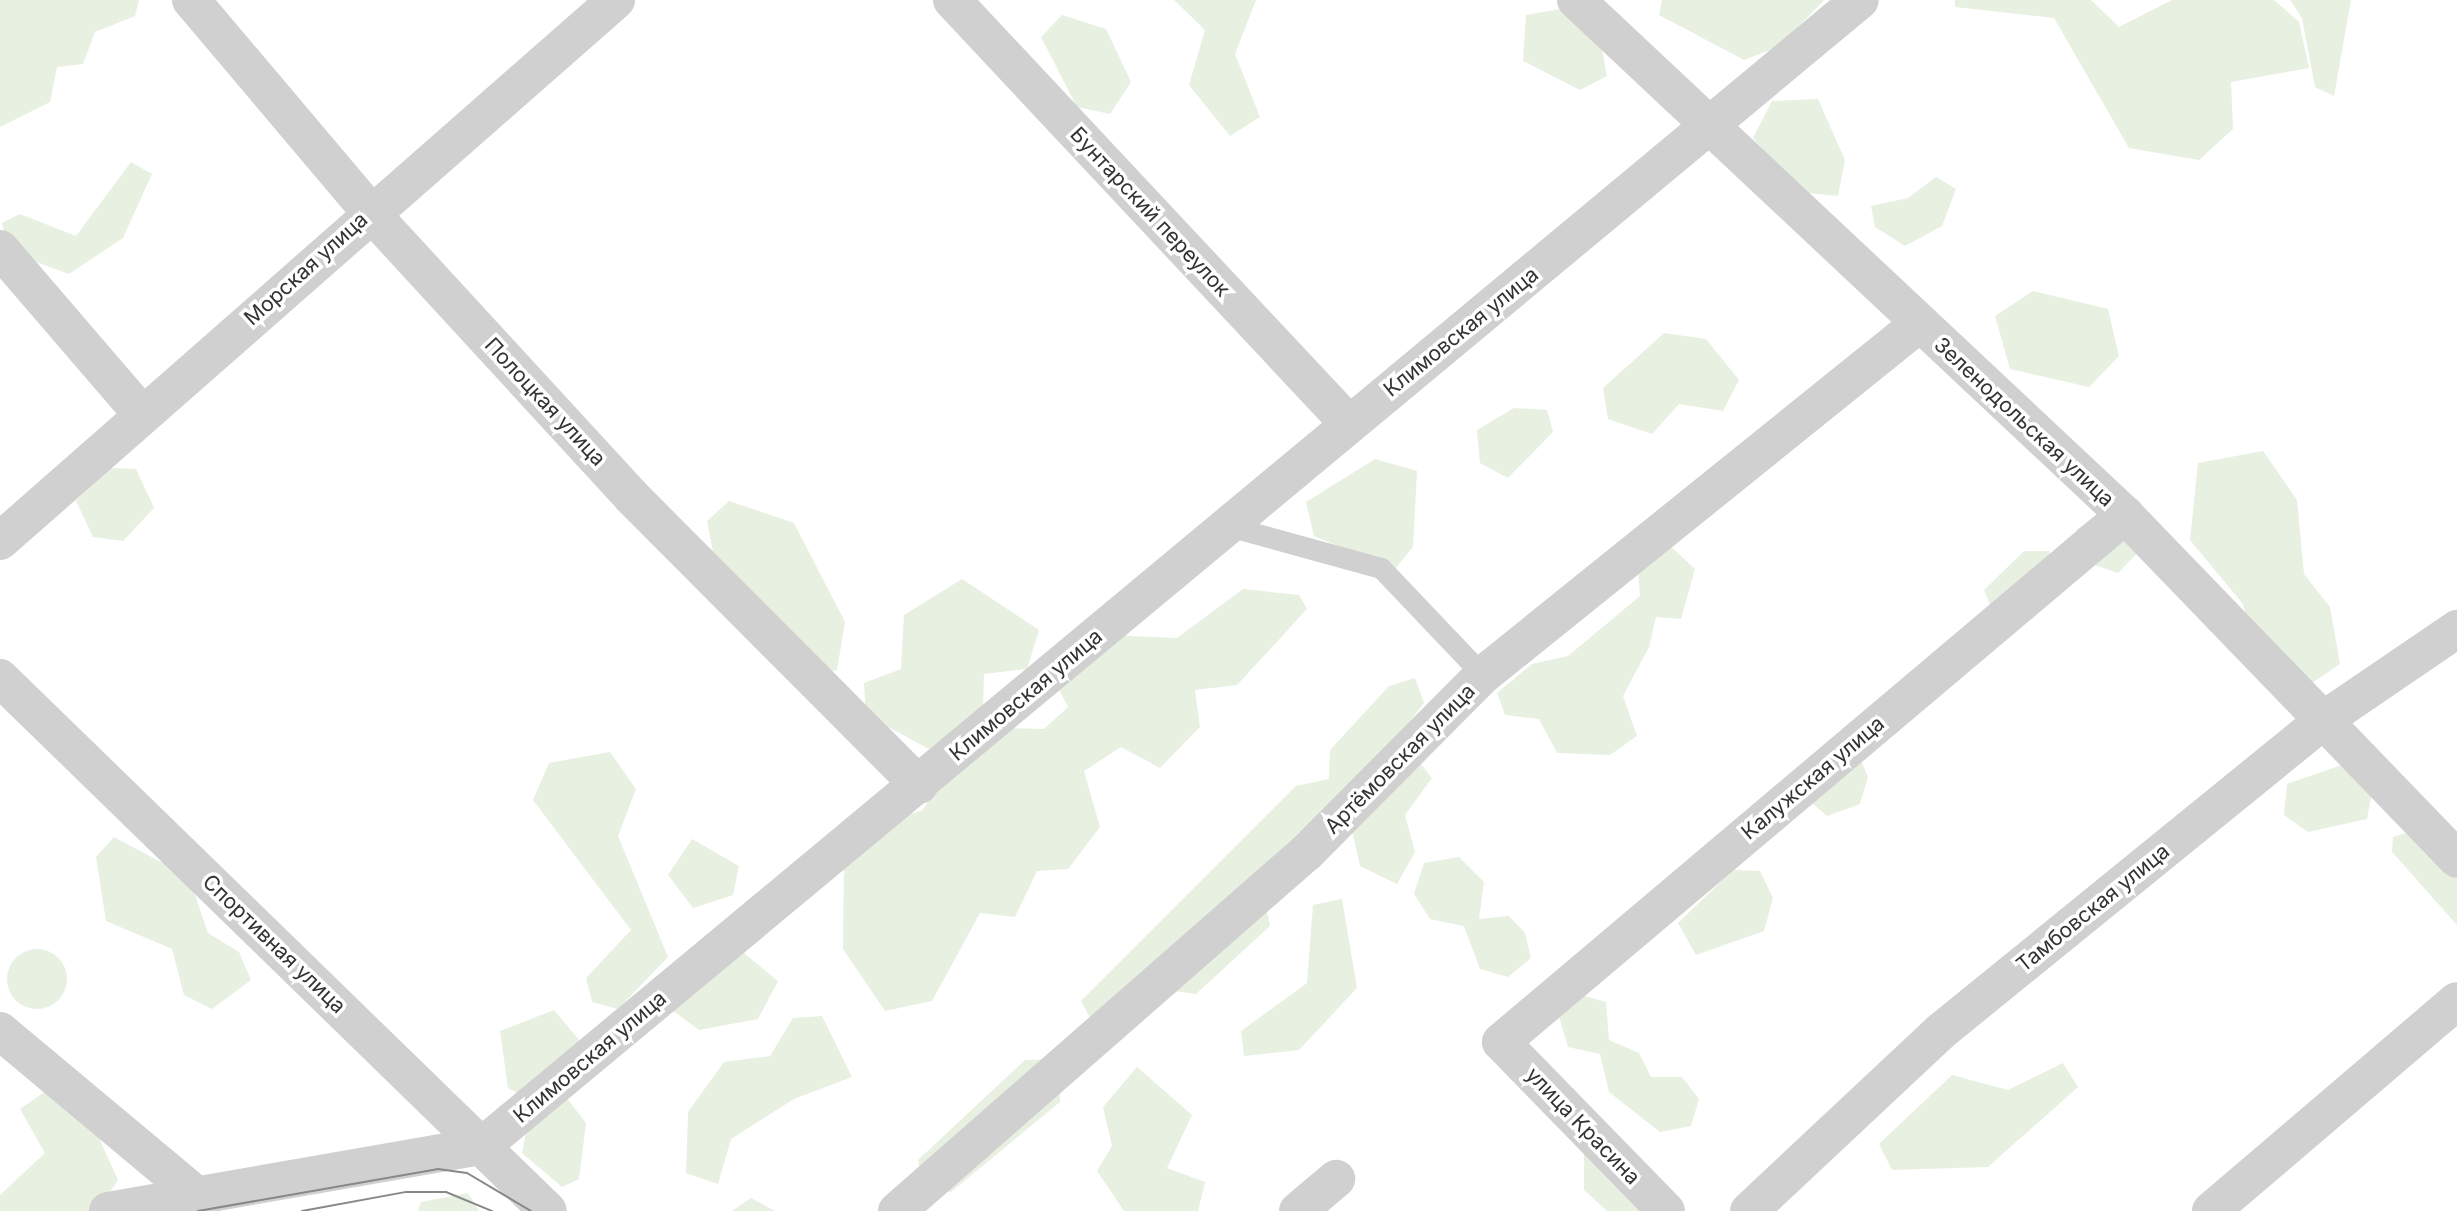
<!DOCTYPE html>
<meta charset="utf-8">
<style>
body{margin:0}
#map{position:relative;width:2457px;height:1211px;overflow:hidden;background:#fff;font-family:Inter,sans-serif}
div>[style]{position:absolute}
.green>*{inset:0;background:#e8f0e1}
.round{border-radius:50%}
.service>*{height:21px;margin:-10.5px;padding:0 10.5px;transform-origin:10.5px;border-radius:10.5px;background:#d0d0d0}
.minor>*{height:38px;margin:-19px;padding:0 19px;transform-origin:19px;border-radius:19px;background:#d0d0d0}
.tram>*{height:2px;margin:-1px;padding:0 1px;transform-origin:1px;border-radius:1px;background:#888}
span{translate:-50% -50%;white-space:nowrap;text-align:center;line-height:1.15;-webkit-text-stroke:7px #fff;paint-order:stroke}
.street-label{font-size:21px;color:#333}
</style>
<div id="map">
<div class="green">
<div style="clip-path:polygon(0 0,139px 0,135px 16px,95px 32px,83px 64px,57px 67px,50px 102px,0 127px)"></div>
<div style="clip-path:polygon(1174px 0,1256px 0,1235px 54px,1260px 117px,1230px 136px,1189px 85px,1205px 30px)"></div>
<div style="clip-path:polygon(1662px 0,1824px 0,1780px 46px,1744px 60px,1659px 15px)"></div>
<div style="clip-path:polygon(1955px 0,2091px 0,2119px 27px,2172px 0,2274px 0,2299px 22px,2309px 68px,2231px 82px,2233px 129px,2199px 160px,2129px 148px,2054px 18px,1955px 7px)"></div>
<div style="clip-path:polygon(2290px 0,2351px 0,2334px 96px,2315px 87px,2302px 18px)"></div>
<div style="clip-path:polygon(1566px 8px,1600px 39px,1607px 76px,1580px 90px,1523px 61px,1526px 15px)"></div>
<div style="clip-path:polygon(1062px 15px,1106px 29px,1131px 82px,1110px 114px,1077px 107px,1041px 37px)"></div>
<div style="clip-path:polygon(1818px 99px,1845px 160px,1838px 196px,1798px 192px,1753px 138px,1772px 101px)"></div>
<div style="clip-path:polygon(131px 162px,152px 174px,123px 238px,69px 274px,9px 252px,2px 223px,20px 214px,76px 236px)"></div>
<div style="clip-path:polygon(1936px 177px,1956px 189px,1942px 226px,1905px 246px,1875px 227px,1871px 206px,1908px 198px)"></div>
<div style="clip-path:polygon(2033px 291px,2108px 309px,2119px 356px,2089px 387px,2010px 369px,1995px 316px)"></div>
<div style="clip-path:polygon(1664px 333px,1706px 339px,1739px 380px,1723px 411px,1679px 404px,1652px 434px,1608px 419px,1603px 388px)"></div>
<div style="clip-path:polygon(1514px 408px,1547px 410px,1553px 432px,1508px 478px,1480px 463px,1477px 430px)"></div>
<div style="clip-path:polygon(2263px 451px,2297px 500px,2304px 574px,2330px 607px,2340px 664px,2312px 683px,2256px 654px,2243px 604px,2190px 540px,2198px 463px)"></div>
<div style="clip-path:polygon(1375px 459px,1417px 471px,1413px 547px,1394px 570px,1314px 536px,1306px 502px)"></div>
<div style="clip-path:polygon(109px 468px,136px 469px,154px 508px,123px 541px,93px 537px,76px 501px)"></div>
<div style="clip-path:polygon(729px 501px,794px 523px,845px 622px,837px 670px,803px 677px,721px 594px,707px 521px)"></div>
<div style="clip-path:polygon(2103px 510px,2140px 550px,2118px 573px,2089px 563px,2076px 530px)"></div>
<div style="clip-path:polygon(1668px 544px,1695px 569px,1681px 619px,1656px 617px,1649px 647px,1623px 696px,1637px 736px,1610px 755px,1557px 753px,1539px 719px,1505px 715px,1497px 693px,1532px 664px,1568px 656px,1640px 596px,1638px 569px)"></div>
<div style="clip-path:polygon(2024px 551px,2049px 551px,2058px 591px,2031px 620px,1995px 617px,1984px 590px)"></div>
<div style="clip-path:polygon(962px 579px,1039px 630px,1027px 669px,984px 674px,983px 710px,929px 749px,866px 715px,864px 683px,901px 669px,904px 615px)"></div>
<div style="clip-path:polygon(1243px 589px,1299px 595px,1307px 609px,1237px 685px,1195px 690px,1200px 727px,1160px 768px,1121px 747px,1084px 771px,1100px 827px,1068px 869px,1037px 871px,1015px 917px,980px 913px,932px 1001px,885px 1011px,843px 949px,844px 859px,892px 820px,923px 810px,943px 775px,1000px 728px,1044px 729px,1068px 707px,1054px 680px,1105px 635px,1177px 638px)"></div>
<div style="clip-path:polygon(1415px 678px,1424px 703px,1411px 720px,1416px 758px,1432px 778px,1405px 815px,1415px 852px,1397px 884px,1360px 866px,1350px 822px,1260px 880px,1270px 926px,1196px 994px,1158px 989px,1094px 1025px,1081px 1001px,1296px 786px,1329px 779px,1330px 750px,1389px 686px)"></div>
<div style="clip-path:polygon(610px 752px,636px 789px,618px 836px,668px 957px,618px 1009px,592px 1002px,586px 978px,631px 930px,533px 800px,549px 763px)"></div>
<div style="clip-path:polygon(1861px 761px,1868px 777px,1860px 804px,1827px 816px,1812px 803px)"></div>
<div style="clip-path:polygon(2350px 762px,2374px 782px,2367px 819px,2308px 832px,2284px 815px,2287px 784px)"></div>
<div style="clip-path:polygon(2419px 829px,2457px 866px,2457px 925px,2392px 852px,2393px 837px)"></div>
<div style="clip-path:polygon(114px 837px,189px 877px,208px 933px,239px 952px,251px 980px,212px 1009px,184px 995px,172px 949px,106px 921px,96px 857px)"></div>
<div style="clip-path:polygon(692px 839px,739px 866px,733px 895px,693px 908px,668px 875px)"></div>
<div style="clip-path:polygon(1459px 857px,1484px 882px,1479px 919px,1509px 916px,1525px 933px,1531px 958px,1508px 977px,1480px 969px,1464px 926px,1430px 919px,1414px 894px,1424px 863px)"></div>
<div style="clip-path:polygon(1733px 870px,1760px 871px,1773px 898px,1764px 931px,1696px 955px,1678px 923px)"></div>
<div style="clip-path:polygon(1342px 899px,1357px 988px,1299px 1050px,1244px 1056px,1241px 1031px,1307px 983px,1313px 905px)"></div>
<div class="round" style="left:7px;top:949px;width:60px;height:60px"></div>
<div style="clip-path:polygon(740px 950px,778px 981px,758px 1019px,699px 1030px,672px 1010px)"></div>
<div style="clip-path:polygon(1570px 992px,1606px 1002px,1609px 1040px,1639px 1053px,1651px 1077px,1682px 1077px,1699px 1099px,1691px 1126px,1660px 1132px,1609px 1092px,1600px 1054px,1568px 1047px,1557px 1010px)"></div>
<div style="clip-path:polygon(554px 1010px,596px 1060px,566px 1097px,586px 1123px,579px 1179px,562px 1187px,522px 1153px,532px 1101px,508px 1088px,500px 1031px)"></div>
<div style="clip-path:polygon(822px 1016px,852px 1077px,794px 1099px,731px 1139px,718px 1184px,686px 1173px,688px 1112px,724px 1062px,770px 1056px,793px 1018px)"></div>
<div style="clip-path:polygon(1060px 1059px,1060px 1102px,951px 1192px,922px 1183px,918px 1160px,1025px 1060px)"></div>
<div style="clip-path:polygon(2063px 1063px,2078px 1087px,1988px 1167px,1892px 1170px,1879px 1144px,1952px 1075px,2008px 1090px)"></div>
<div style="clip-path:polygon(1137px 1067px,1192px 1115px,1167px 1168px,1205px 1182px,1198px 1211px,1124px 1211px,1097px 1171px,1112px 1146px,1103px 1107px)"></div>
<div style="clip-path:polygon(46px 1091px,99px 1138px,118px 1180px,97px 1211px,0 1211px,0 1195px,45px 1153px,20px 1109px)"></div>
<div style="clip-path:polygon(1584px 1149px,1645px 1211px,1607px 1211px,1584px 1190px)"></div>
<div style="clip-path:polygon(468px 1193px,479px 1211px,418px 1211px,421px 1202px)"></div>
<div style="clip-path:polygon(751px 1198px,775px 1211px,732px 1211px)"></div>
</div>
<div class="service">
<div style="left:1228px;top:526px;width:159px;rotate:15.4deg"></div>
<div style="left:1381px;top:568px;width:148px;rotate:46.4deg"></div>
</div>
<div class="minor">
<div style="left:191px;top:0;width:277px;rotate:49.8deg"></div>
<div style="left:370px;top:212px;width:386px;rotate:47.4deg"></div>
<div style="left:631px;top:496px;width:408px;rotate:45.1deg"></div>
<div style="left:952px;top:0;width:581px;rotate:46.88deg"></div>
<div style="left:1576px;top:0;width:753px;rotate:43.17deg"></div>
<div style="left:2125px;top:515px;width:478px;rotate:46deg"></div>
<div style="left:0;top:249px;width:218px;rotate:49.3deg"></div>
<div style="left:0;top:541px;width:820px;rotate:-41.29deg"></div>
<div style="left:0;top:678px;width:764px;rotate:44.21deg"></div>
<div style="left:0;top:1031px;width:254px;rotate:39.9deg"></div>
<div style="left:108px;top:1211px;width:380px;rotate:-9.9deg"></div>
<div style="left:482px;top:1146px;width:1792px;rotate:-39.75deg"></div>
<div style="left:897px;top:1211px;width:545px;rotate:-41.21deg"></div>
<div style="left:1307px;top:852px;width:250px;rotate:-45.2deg"></div>
<div style="left:1483px;top:675px;width:560px;rotate:-38.84deg"></div>
<div style="left:1298px;top:1211px;width:50px;rotate:-40.1deg"></div>
<div style="left:1666px;top:1211px;width:236px;rotate:-134.3deg"></div>
<div style="left:1501px;top:1042px;width:817px;rotate:-40.18deg"></div>
<div style="left:1749px;top:1211px;width:262px;rotate:-43.1deg"></div>
<div style="left:1940px;top:1032px;width:496px;rotate:-39.1deg"></div>
<div style="left:2325px;top:719px;width:160px;rotate:-34.3deg"></div>
<div style="left:2211px;top:1211px;width:323px;rotate:-40.5deg"></div>
</div>
<div class="tram">
<div style="left:198px;top:1211px;width:244px;rotate:-9.9deg"></div>
<div style="left:438px;top:1169px;width:29px;rotate:8deg"></div>
<div style="left:467px;top:1173px;width:74px;rotate:30.7deg"></div>
<div style="left:302px;top:1211px;width:106px;rotate:-10.4deg"></div>
<div style="left:406px;top:1192px;width:40px"></div>
<div style="left:446px;top:1192px;width:50px;rotate:22.4deg"></div>
</div>
<div class="street-label">
<span style="left:1150px;top:212px;rotate:47deg">Бунтарский переулок</span>
<span style="left:306px;top:269px;rotate:-42deg">Морская улица</span>
<span style="left:1461px;top:332px;rotate:-39deg">Климовская улица</span>
<span style="left:545px;top:402px;rotate:47deg">Полоцкая улица</span>
<span style="left:2024px;top:422px;rotate:43deg">Зеленодольская улица</span>
<span style="left:1026px;top:695px;rotate:-40deg">Климовская улица</span>
<span style="left:1400px;top:759px;rotate:-45deg">Артёмовская улица</span>
<span style="left:1813px;top:778px;rotate:-40deg">Калужская улица</span>
<span style="left:2093px;top:908px;rotate:-39deg">Тамбовская улица</span>
<span style="left:274px;top:944px;rotate:44deg">Спортивная улица</span>
<span style="left:590px;top:1057px;rotate:-40deg">Климовская улица</span>
<span style="left:1583px;top:1126px;rotate:46deg">улица Красина</span>
</div>
</div>
